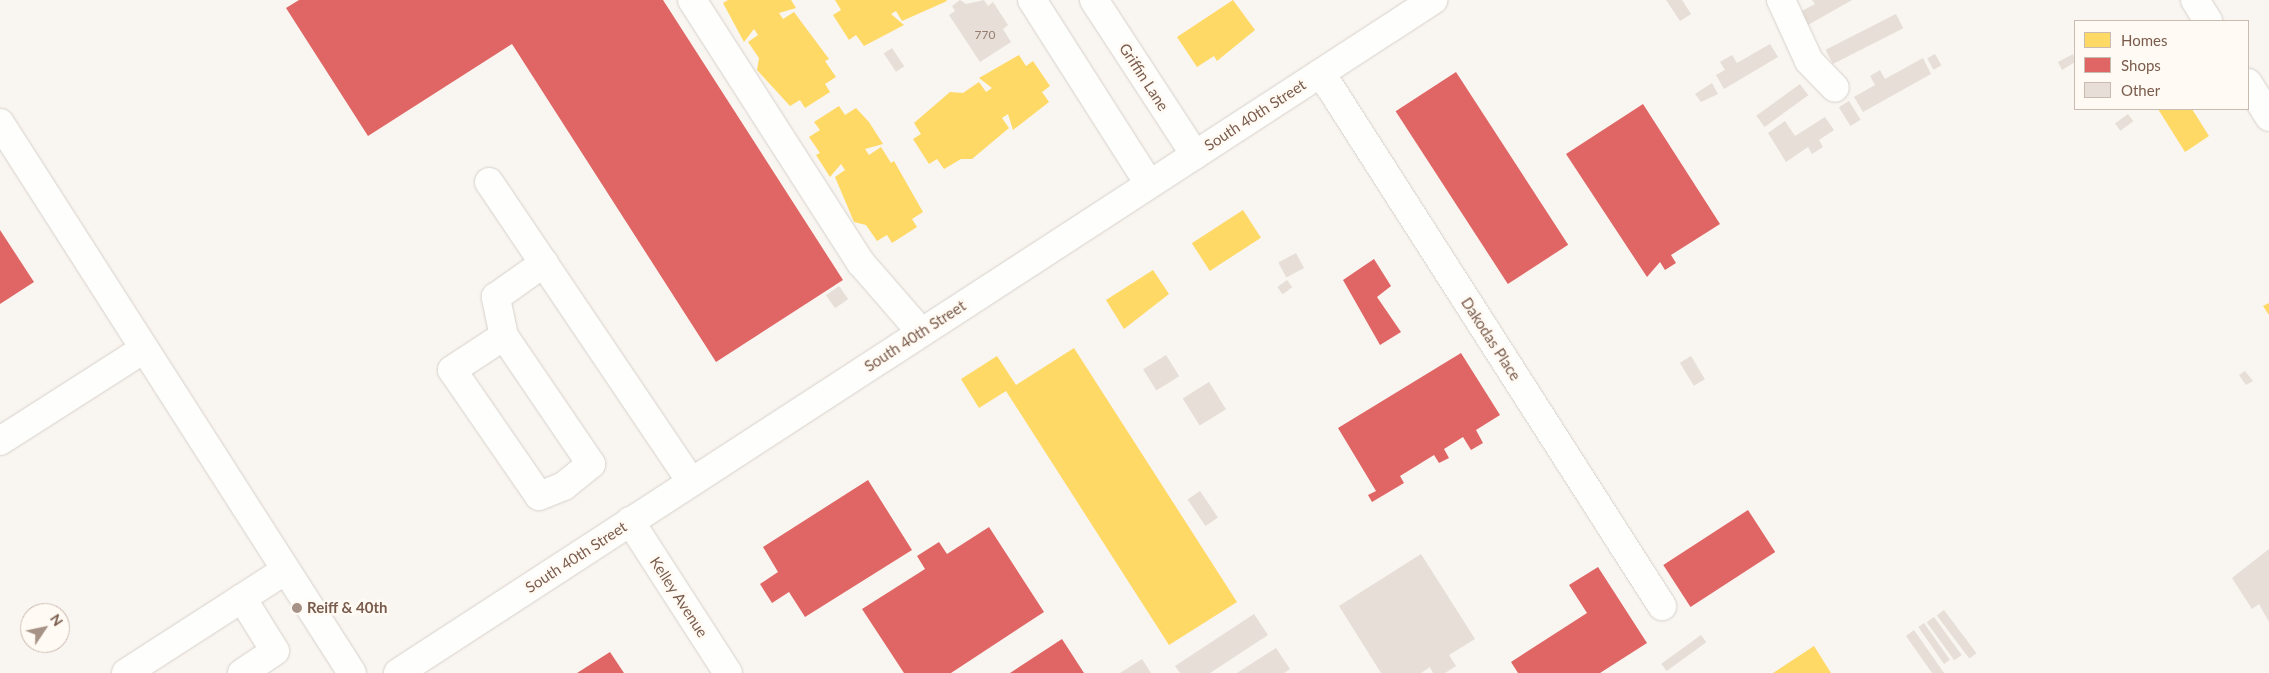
<!DOCTYPE html>
<style>
body{margin:0}
#map{position:relative;width:2269px;height:673px;overflow:hidden;background:#f9f5f0;font-family:Lato,sans-serif}
div>[style]{position:absolute}
.homes>*{inset:0;background:#ffd966;transform-origin:0 0}
.shops>*{inset:0;background:#e06666;transform-origin:0 0}
.building>*{inset:0;background:#e6ded7;transform-origin:0 0}
.roads{filter:drop-shadow(0 0 1px #d7d1cb) drop-shadow(0 0 1px #d7d1cb)}
.minor>*{height:28px;margin:-14px;padding:0 14px;transform-origin:14px;border-radius:14px;background:#fefefd}
.dots>*{width:14px;height:14px;translate:-50% -50%;box-sizing:border-box;border:2px solid #fffaf3;border-radius:50%}
span{translate:-50% -50%;white-space:nowrap;text-align:center;line-height:1.15;-webkit-text-stroke:5px #fffaf3;paint-order:stroke}
.number-label{font-size:12px;color:#977e72}
.number-label span{-webkit-text-stroke-width:0}
.street-label{font-size:15px;color:#7a5c4d}
.poi-label{font-size:15px;color:#7a5c4d;font-weight:700}
.left{translate:0 -50%;text-align:left}
.legend{position:absolute;left:2074px;top:20px;width:175px;height:90px;box-sizing:border-box;background:#fffaf3;border:1px solid #cabbb1;margin:0;padding:6px 9px;list-style:none;font-size:15px;color:#7a5c4d}
.legend li{display:flex;align-items:center;gap:10px;height:25px}
.legend b{width:25px;border:1px solid #cabbb1}
.north{position:absolute;left:20px;top:603px;width:50px;height:50px;box-sizing:border-box;background:#fffaf3;border:1px solid #cabbb1;border-radius:50%;rotate:56deg;font-size:14px;font-weight:700;line-height:20px;text-align:center;color:#7a5c4d}
.north::after{content:'';display:block;margin:auto;width:18px;height:22px;background:#a69286;clip-path:polygon(50% 0,100% 100%,50% 72%,0 100%)}
</style>
<div id="map">
<div class="homes">
<div style="clip-path:polygon(728px 0,791px 0,796px 8px,779px 13px,783px 19px,794px 12px,829px 59px,825px 61px,836px 77px,825px 84px,830px 92px,805px 108px,800px 100px,790px 106px,757px 70px,759px 58px,748px 42px,758px 35px,754px 29px,744px 42px,723px 3px)"></div>
<div style="clip-path:polygon(835px 0,946px 0,947px 1px,902px 21px,896px 11px,891px 14px,904px 25px,864px 46px,856px 35px,849px 40px,833px 15px,841px 10px)"></div>
<div style="clip-path:polygon(1233px 0,1255px 30px,1217px 61px,1214px 56px,1197px 67px,1177px 37px)"></div>
<div style="clip-path:polygon(1019px 55px,1026px 66px,1033px 61px,1050px 86px,1042px 92px,1049px 102px,1013px 130px,1008px 114px,1002px 118px,1009px 128px,972px 159px,961px 159px,944px 169px,937px 159px,929px 164px,913px 139px,921px 134px,914px 123px,950px 92px,963px 93px,979px 82px,986px 92px,992px 88px,979px 78px)"></div>
<div style="clip-path:polygon(839px 106px,845px 115px,856px 108px,869px 122px,883px 144px,865px 149px,869px 155px,881px 147px,891px 163px,894px 161px,923px 212px,912px 219px,917px 227px,892px 243px,887px 235px,877px 241px,866px 225px,854px 222px,835px 177px,845px 170px,841px 164px,830px 177px,816px 155px,820px 153px,809px 137px,820px 130px,814px 122px)"></div>
<div style="clip-path:polygon(2158px 109px,2192px 109px,2209px 136px,2185px 152px)"></div>
<div style="left:1243px;top:210px;width:33px;height:61px;rotate:57deg"></div>
<div style="clip-path:polygon(1153px 270px,1169px 294px,1124px 329px,1106px 300px)"></div>
<div style="clip-path:polygon(2269px 303px,2269px 315px,2263px 306px)"></div>
<div style="clip-path:polygon(1074px 348px,1237px 602px,1169px 645px,1006px 391px,979px 408px,961px 379px,997px 356px,1016px 385px)"></div>
<div style="clip-path:polygon(1814px 646px,1831px 673px,1773px 673px)"></div>
</div>
<div class="shops">
<div style="clip-path:polygon(299px 0,663px 0,843px 280px,716px 362px,512px 44px,368px 136px,286px 8px)"></div>
<div style="left:1456px;top:72px;width:206px;height:72px;rotate:57deg"></div>
<div style="clip-path:polygon(1643px 104px,1720px 224px,1671px 255px,1676px 263px,1665px 270px,1660px 262px,1647px 277px,1566px 154px)"></div>
<div style="clip-path:polygon(0 230px,34px 282px,0 304px)"></div>
<div style="clip-path:polygon(1374px 259px,1391px 286px,1377px 297px,1401px 332px,1380px 345px,1343px 280px)"></div>
<div style="clip-path:polygon(1461px 353px,1500px 415px,1476px 430px,1483px 443px,1471px 450px,1463px 437px,1444px 449px,1449px 458px,1439px 463px,1434px 455px,1400px 476px,1404px 483px,1372px 502px,1368px 495px,1376px 491px,1338px 428px)"></div>
<div style="clip-path:polygon(868px 480px,912px 550px,805px 617px,789px 592px,772px 603px,760px 584px,778px 572px,763px 547px)"></div>
<div style="left:1748px;top:510px;width:50px;height:101px;rotate:57deg"></div>
<div style="clip-path:polygon(989px 527px,1044px 612px,951px 673px,904px 673px,862px 609px,925px 569px,917px 556px,939px 542px,947px 554px)"></div>
<div style="clip-path:polygon(1598px 567px,1647px 643px,1600px 673px,1518px 673px,1511px 662px,1587px 613px,1569px 585px)"></div>
<div style="clip-path:polygon(1062px 639px,1084px 673px,1010px 673px)"></div>
<div style="clip-path:polygon(610px 652px,624px 673px,577px 673px)"></div>
</div>
<div class="building">
<div style="clip-path:polygon(960px 0,966px 4px,984px 0,988px 6px,993px 2px,1008px 25px,1003px 29px,1011px 42px,980px 62px,949px 15px,955px 11px,952px 6px)"></div>
<div style="clip-path:polygon(1666px 0,1682px 0,1691px 14px,1680px 21px)"></div>
<div style="clip-path:polygon(1812px 0,1852px 0,1808px 25px,1800px 12px,1815px 4px)"></div>
<div style="left:1896px;top:14px;width:16px;height:79px;rotate:63deg"></div>
<div style="clip-path:polygon(1770px 44px,1778px 57px,1724px 89px,1716px 75px,1725px 70px,1720px 62px,1732px 55px,1737px 63px)"></div>
<div style="left:892px;top:48px;width:22px;height:10px;rotate:56deg"></div>
<div style="left:1935px;top:54px;width:13px;height:9px;rotate:61deg"></div>
<div style="clip-path:polygon(2073px 54px,2075px 62px,2062px 70px,2058px 62px)"></div>
<div style="clip-path:polygon(1923px 58px,1931px 74px,1863px 112px,1854px 97px,1875px 85px,1870px 76px,1880px 70px,1885px 79px)"></div>
<div style="clip-path:polygon(1712px 83px,1718px 94px,1701px 102px,1695px 94px)"></div>
<div style="left:1800px;top:84px;width:14px;height:54px;rotate:54deg"></div>
<div style="left:1849px;top:101px;width:22px;height:12px;rotate:58deg"></div>
<div style="left:2128px;top:114px;width:9px;height:16px;rotate:54deg"></div>
<div style="clip-path:polygon(1825px 117px,1834px 130px,1819px 140px,1823px 147px,1812px 154px,1808px 147px,1786px 162px,1768px 133px,1785px 121px,1795px 136px)"></div>
<div style="left:1296px;top:253px;width:17px;height:20px;rotate:62deg"></div>
<div style="left:1287px;top:280px;width:9px;height:12px;rotate:54deg"></div>
<div style="left:839px;top:286px;width:16px;height:16px;rotate:55deg"></div>
<div style="left:1166px;top:355px;width:25px;height:27px;rotate:58deg"></div>
<div style="left:1691px;top:356px;width:27px;height:13px;rotate:59deg"></div>
<div style="clip-path:polygon(2245px 371px,2253px 381px,2246px 385px,2239px 375px)"></div>
<div style="left:1209px;top:382px;width:32px;height:31px;rotate:58deg"></div>
<div style="left:1200px;top:491px;width:32px;height:15px;rotate:56deg"></div>
<div style="clip-path:polygon(2269px 549px,2269px 622px,2259px 604px,2252px 609px,2232px 578px)"></div>
<div style="clip-path:polygon(1421px 554px,1475px 639px,1449px 655px,1456px 666px,1445px 673px,1433px 673px,1430px 667px,1421px 673px,1381px 673px,1339px 606px)"></div>
<div style="left:1944px;top:610px;width:54px;height:9px;rotate:53deg"></div>
<div style="clip-path:polygon(1254px 614px,1268px 635px,1210px 673px,1180px 673px,1175px 666px)"></div>
<div style="left:1934px;top:617px;width:47px;height:9px;rotate:54deg"></div>
<div style="left:1924px;top:623px;width:45px;height:7px;rotate:55deg"></div>
<div style="clip-path:polygon(1914px 630px,1944px 673px,1932px 673px,1906px 636px)"></div>
<div style="left:1701px;top:635px;width:9px;height:49px;rotate:54deg"></div>
<div style="clip-path:polygon(1276px 648px,1290px 669px,1284px 673px,1237px 673px)"></div>
<div style="clip-path:polygon(1142px 659px,1151px 673px,1120px 673px)"></div>
</div>
<div class="roads">
<div class="minor">
<div style="left:692px;top:0;width:313px;rotate:57.3deg"></div>
<div style="left:861px;top:263px;width:91px;rotate:49deg"></div>
<div style="left:1032px;top:0;width:218px;rotate:57.5deg"></div>
<div style="left:1094px;top:0;width:185px;rotate:56.9deg"></div>
<div style="left:1781px;top:0;width:67px;rotate:65.3deg"></div>
<div style="left:1809px;top:61px;width:37px;rotate:46deg"></div>
<div style="left:2195px;top:0;width:25px;rotate:58deg"></div>
<div style="left:1321px;top:73px;width:633px;rotate:57.39deg"></div>
<div style="left:2248px;top:83px;width:40px;rotate:58deg"></div>
<div style="left:0;top:123px;width:653px;rotate:57.38deg"></div>
<div style="left:489px;top:182px;width:362px;rotate:56deg"></div>
<div style="left:504px;top:336px;width:155px;rotate:55.8deg"></div>
<div style="left:591px;top:464px;width:35px;rotate:141deg"></div>
<div style="left:564px;top:486px;width:27px;rotate:158deg"></div>
<div style="left:539px;top:496px;width:153px;rotate:-124.6deg"></div>
<div style="left:452px;top:370px;width:62px;rotate:-33.2deg"></div>
<div style="left:504px;top:336px;width:40px;rotate:-102deg"></div>
<div style="left:496px;top:297px;width:59px;rotate:-35.3deg"></div>
<div style="left:0;top:441px;width:171px;rotate:-32.6deg"></div>
<div style="left:630px;top:521px;width:181px;rotate:57.2deg"></div>
<div style="left:242px;top:598px;width:62px;rotate:58.1deg"></div>
<div style="left:275px;top:651px;width:40px;rotate:146deg"></div>
<div style="left:126px;top:673px;width:190px;rotate:-32.8deg"></div>
<div style="left:398px;top:673px;width:1235px;rotate:-33.03deg"></div>
</div>
</div>
<div class="dots">
<div style="left:297px;top:608px;background:#a69286"></div>
</div>
<div class="number-label">
<span style="left:985px;top:35px">770</span>
</div>
<div class="street-label">
<span style="left:1144px;top:77px;rotate:57deg">Griffin Lane</span>
<span style="left:1255px;top:115px;rotate:-33deg">South 40th Street</span>
<span style="left:915px;top:336px;rotate:-33deg">South 40th Street</span>
<span style="left:1491px;top:339px;rotate:57deg">Dakodas Place</span>
<span style="left:576px;top:557px;rotate:-33deg">South 40th Street</span>
<span style="left:679px;top:597px;rotate:57deg">Kelley Avenue</span>
</div>
<div class="poi-label">
<span class="left" style="left:307px;top:608px">Reiff &amp; 40th</span>
</div>
<ul class="legend">
<li><b style="height:14px;background:#ffd966"></b>Homes</li>
<li><b style="height:14px;background:#e06666"></b>Shops</li>
<li><b style="height:14px;background:#e6ded7"></b>Other</li>
</ul>
<div class="north">N</div>
</div>
